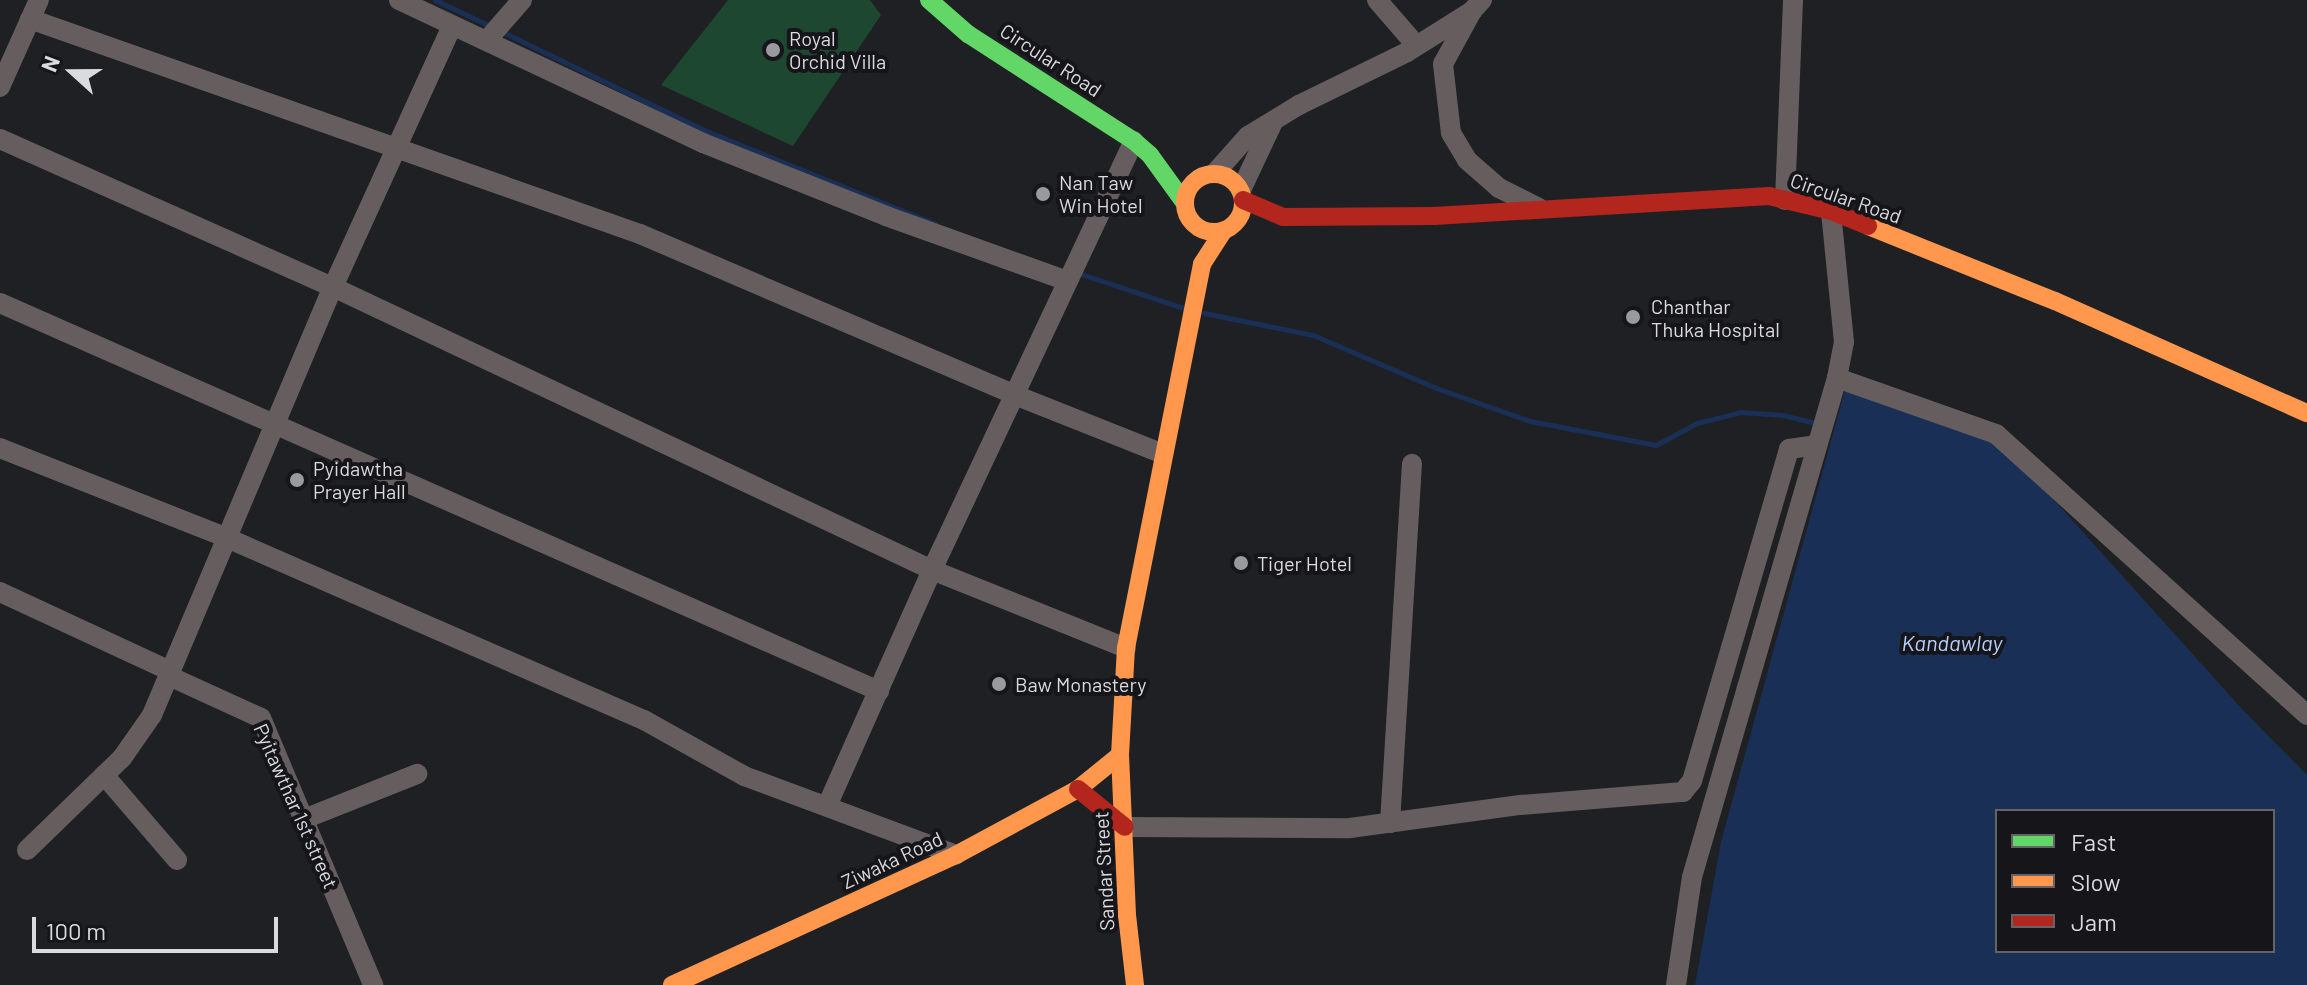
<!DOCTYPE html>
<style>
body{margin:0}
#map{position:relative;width:2307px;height:985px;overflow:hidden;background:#1f2023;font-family:Barlow,sans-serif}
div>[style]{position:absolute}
.green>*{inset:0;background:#1e4731}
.water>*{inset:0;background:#1a2f56}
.stream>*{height:5px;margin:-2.5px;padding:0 2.5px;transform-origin:2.5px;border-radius:2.5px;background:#1a2f56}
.street>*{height:20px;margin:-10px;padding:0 10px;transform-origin:10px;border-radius:10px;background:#665e5e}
.fast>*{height:18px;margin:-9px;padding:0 9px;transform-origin:9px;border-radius:9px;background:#63d668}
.slow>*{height:18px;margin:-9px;padding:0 9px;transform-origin:9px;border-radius:9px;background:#ff974d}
.slow>.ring{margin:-9px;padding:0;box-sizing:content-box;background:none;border:18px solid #ff974d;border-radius:50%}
.jam>*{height:18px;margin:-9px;padding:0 9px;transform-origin:9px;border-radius:9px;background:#b3261e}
.dots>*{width:22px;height:22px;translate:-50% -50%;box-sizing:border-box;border:4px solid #15151a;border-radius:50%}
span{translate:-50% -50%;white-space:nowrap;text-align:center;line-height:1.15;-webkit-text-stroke:8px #15151a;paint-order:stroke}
.poi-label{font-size:20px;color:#dadbde}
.left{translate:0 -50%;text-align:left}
.street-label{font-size:20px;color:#dadbde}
.water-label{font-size:22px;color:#b6cffa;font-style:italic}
.legend{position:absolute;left:1995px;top:809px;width:280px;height:144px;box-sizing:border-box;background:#15151a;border:2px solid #646468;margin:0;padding:10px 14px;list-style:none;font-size:24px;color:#dadbde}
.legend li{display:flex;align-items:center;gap:16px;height:40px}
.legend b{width:40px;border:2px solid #646468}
.north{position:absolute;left:32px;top:32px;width:80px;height:80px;-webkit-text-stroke:6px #15151a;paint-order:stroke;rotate:291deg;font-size:22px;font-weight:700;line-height:32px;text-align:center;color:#dadbde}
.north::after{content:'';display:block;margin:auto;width:28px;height:36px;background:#dadbde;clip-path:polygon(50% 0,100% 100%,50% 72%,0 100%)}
.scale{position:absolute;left:32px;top:917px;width:246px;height:36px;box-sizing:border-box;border:4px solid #dadbde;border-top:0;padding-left:10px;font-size:24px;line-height:28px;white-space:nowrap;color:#dadbde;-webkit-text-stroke:6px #15151a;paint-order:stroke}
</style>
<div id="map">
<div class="green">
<div style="clip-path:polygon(728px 0,870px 0,881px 15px,793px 146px,661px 85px)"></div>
</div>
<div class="water">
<div style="clip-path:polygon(evenodd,1845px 390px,2001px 441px,2242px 709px,2307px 775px,2307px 985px,1695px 985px,1721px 842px,1845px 390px,1997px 811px,2273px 811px,2273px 951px,1997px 951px,1997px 811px)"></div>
</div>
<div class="stream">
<div style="left:435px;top:0;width:61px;rotate:25.3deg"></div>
<div style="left:503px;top:32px;width:224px;rotate:26deg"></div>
<div style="left:704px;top:130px;width:250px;rotate:22.1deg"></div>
<div style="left:1078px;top:273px;width:114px;rotate:18.4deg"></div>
<div style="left:1204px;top:313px;width:111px;rotate:11.4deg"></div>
<div style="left:1313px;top:335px;width:134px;rotate:23.3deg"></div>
<div style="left:1436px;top:388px;width:100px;rotate:19.3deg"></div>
<div style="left:1530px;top:421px;width:128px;rotate:10.8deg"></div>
<div style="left:1656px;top:445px;width:47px;rotate:-28.2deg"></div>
<div style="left:1697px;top:423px;width:45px;rotate:-14deg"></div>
<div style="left:1741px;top:412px;width:42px;rotate:4.1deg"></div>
<div style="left:1783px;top:415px;width:38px;rotate:14deg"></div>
</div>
<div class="street">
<div style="left:399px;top:0;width:336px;rotate:25.2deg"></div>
<div style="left:703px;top:143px;width:197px;rotate:21.7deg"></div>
<div style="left:886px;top:216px;width:193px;rotate:19.7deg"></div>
<div style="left:1377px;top:0;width:60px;rotate:49.1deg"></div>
<div style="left:1472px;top:11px;width:60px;rotate:118.7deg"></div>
<div style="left:1443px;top:64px;width:69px;rotate:83.4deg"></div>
<div style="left:1451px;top:133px;width:31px;rotate:59deg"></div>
<div style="left:1467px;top:160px;width:43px;rotate:41.2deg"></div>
<div style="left:1499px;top:188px;width:45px;rotate:26.6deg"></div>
<div style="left:30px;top:19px;width:647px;rotate:19.42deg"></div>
<div style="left:640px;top:234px;width:408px;rotate:23.2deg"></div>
<div style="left:1015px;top:395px;width:159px;rotate:21.7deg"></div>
<div style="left:487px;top:40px;width:53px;rotate:-48.8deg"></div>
<div style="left:0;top:87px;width:95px;rotate:-65.9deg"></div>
<div style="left:0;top:139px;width:364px;rotate:24deg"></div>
<div style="left:333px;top:287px;width:662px;rotate:25.29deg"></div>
<div style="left:932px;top:570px;width:209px;rotate:21.9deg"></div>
<div style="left:1215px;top:173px;width:50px;rotate:-48.3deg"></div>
<div style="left:1248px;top:136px;width:60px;rotate:-31.3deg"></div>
<div style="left:1299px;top:105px;width:120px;rotate:-26.1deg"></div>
<div style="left:1407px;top:52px;width:77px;rotate:-32.2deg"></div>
<div style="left:1472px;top:11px;width:15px;rotate:-48deg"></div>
<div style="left:1241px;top:190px;width:73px;rotate:-64.8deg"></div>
<div style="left:1785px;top:200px;width:200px;rotate:-87.7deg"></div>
<div style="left:0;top:303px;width:961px;rotate:23.82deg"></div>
<div style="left:1837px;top:378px;width:169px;rotate:19.4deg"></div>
<div style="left:1996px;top:434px;width:419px;rotate:42.1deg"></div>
<div style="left:0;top:448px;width:244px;rotate:21.6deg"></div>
<div style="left:227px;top:538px;width:455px;rotate:23.6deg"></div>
<div style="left:644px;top:720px;width:115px;rotate:29.2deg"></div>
<div style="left:744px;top:776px;width:226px;rotate:20.4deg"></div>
<div style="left:0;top:592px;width:187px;rotate:24.9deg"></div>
<div style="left:169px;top:676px;width:101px;rotate:24.5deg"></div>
<div style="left:261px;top:718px;width:290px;rotate:67.2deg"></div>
<div style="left:104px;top:775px;width:112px;rotate:49.3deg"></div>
<div style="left:827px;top:806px;width:258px;rotate:-66deg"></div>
<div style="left:932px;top:570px;width:474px;rotate:-64.8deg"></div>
<div style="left:304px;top:819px;width:122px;rotate:-21.7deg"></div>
<div style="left:1390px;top:823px;width:360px;rotate:-86.5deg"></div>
<div style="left:1125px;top:827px;width:225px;rotate:0.3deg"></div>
<div style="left:1350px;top:828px;width:172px;rotate:-7.7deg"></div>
<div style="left:1520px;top:805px;width:164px;rotate:-4.6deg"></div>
<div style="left:1683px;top:792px;width:14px;rotate:-51deg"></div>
<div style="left:1692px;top:781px;width:346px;rotate:-73.7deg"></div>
<div style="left:1789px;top:449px;width:27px;rotate:-8deg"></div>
<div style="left:27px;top:850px;width:132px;rotate:-44.1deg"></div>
<div style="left:122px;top:758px;width:52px;rotate:-55.1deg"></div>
<div style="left:152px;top:715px;width:465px;rotate:-67.1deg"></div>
<div style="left:333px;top:287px;width:287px;rotate:-65.5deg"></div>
<div style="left:1676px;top:985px;width:109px;rotate:-81.6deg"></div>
<div style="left:1692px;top:877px;width:520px;rotate:-73.8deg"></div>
<div style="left:1837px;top:378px;width:37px;rotate:-79deg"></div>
<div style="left:1844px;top:342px;width:132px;rotate:-95.7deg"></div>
</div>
<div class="fast">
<div style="left:929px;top:0;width:52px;rotate:41.1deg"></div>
<div style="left:968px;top:34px;width:197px;rotate:32.8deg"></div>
<div style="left:1134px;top:141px;width:21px;rotate:41deg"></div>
<div style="left:1150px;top:155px;width:58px;rotate:54.1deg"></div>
</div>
<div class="slow">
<div class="ring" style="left:1185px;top:174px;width:40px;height:40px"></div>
<div style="left:1868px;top:226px;width:201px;rotate:21.9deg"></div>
<div style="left:2055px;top:301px;width:276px;rotate:24deg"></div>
<div style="left:672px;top:985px;width:312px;rotate:-24.6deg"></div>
<div style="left:956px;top:855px;width:139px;rotate:-28.4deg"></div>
<div style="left:1078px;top:789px;width:54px;rotate:-39deg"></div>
<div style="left:1135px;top:985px;width:70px;rotate:-96.5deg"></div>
<div style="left:1127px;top:915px;width:160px;rotate:-92.5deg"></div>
<div style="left:1120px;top:755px;width:107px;rotate:-86.8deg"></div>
<div style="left:1126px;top:648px;width:391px;rotate:-78.8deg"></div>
<div style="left:1202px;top:264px;width:40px;rotate:-57.1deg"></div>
</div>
<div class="jam">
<div style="left:1243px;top:200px;width:43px;rotate:23deg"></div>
<div style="left:1283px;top:217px;width:151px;rotate:-0.4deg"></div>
<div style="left:1434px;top:216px;width:336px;rotate:-3.4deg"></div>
<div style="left:1769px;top:196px;width:64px;rotate:13.6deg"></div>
<div style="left:1831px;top:211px;width:40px;rotate:22deg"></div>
<div style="left:1078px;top:789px;width:60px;rotate:39deg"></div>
</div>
<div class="dots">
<div style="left:773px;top:50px;background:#999a9d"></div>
<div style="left:1043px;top:194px;background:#999a9d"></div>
<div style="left:1633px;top:317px;background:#999a9d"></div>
<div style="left:297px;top:480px;background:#999a9d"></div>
<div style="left:1241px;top:563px;background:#999a9d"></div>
<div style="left:999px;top:684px;background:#999a9d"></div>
</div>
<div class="poi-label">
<span class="left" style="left:789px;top:50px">Royal<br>Orchid Villa</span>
<span class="left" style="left:1059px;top:194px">Nan Taw<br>Win Hotel</span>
<span class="left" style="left:1651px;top:318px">Chanthar<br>Thuka Hospital</span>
<span class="left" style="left:313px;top:480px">Pyidawtha<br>Prayer Hall</span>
<span class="left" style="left:1257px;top:563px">Tiger Hotel</span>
<span class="left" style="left:1015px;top:684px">Baw Monastery</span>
</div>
<div class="street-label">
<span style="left:1051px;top:60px;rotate:33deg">Circular Road</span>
<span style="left:1846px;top:198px;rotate:19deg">Circular Road</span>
<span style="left:296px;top:806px;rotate:66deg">Pyitawthar 1st street</span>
<span style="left:892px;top:860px;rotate:-25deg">Ziwaka Road</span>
<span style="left:1104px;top:871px;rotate:-93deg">Sandar Street</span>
</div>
<div class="water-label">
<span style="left:1952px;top:643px">Kandawlay</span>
</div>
<ul class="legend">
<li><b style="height:10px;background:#63d668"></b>Fast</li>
<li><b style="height:10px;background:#ff974d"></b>Slow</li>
<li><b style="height:10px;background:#b3261e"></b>Jam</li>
</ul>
<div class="north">N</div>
<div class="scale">100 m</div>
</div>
